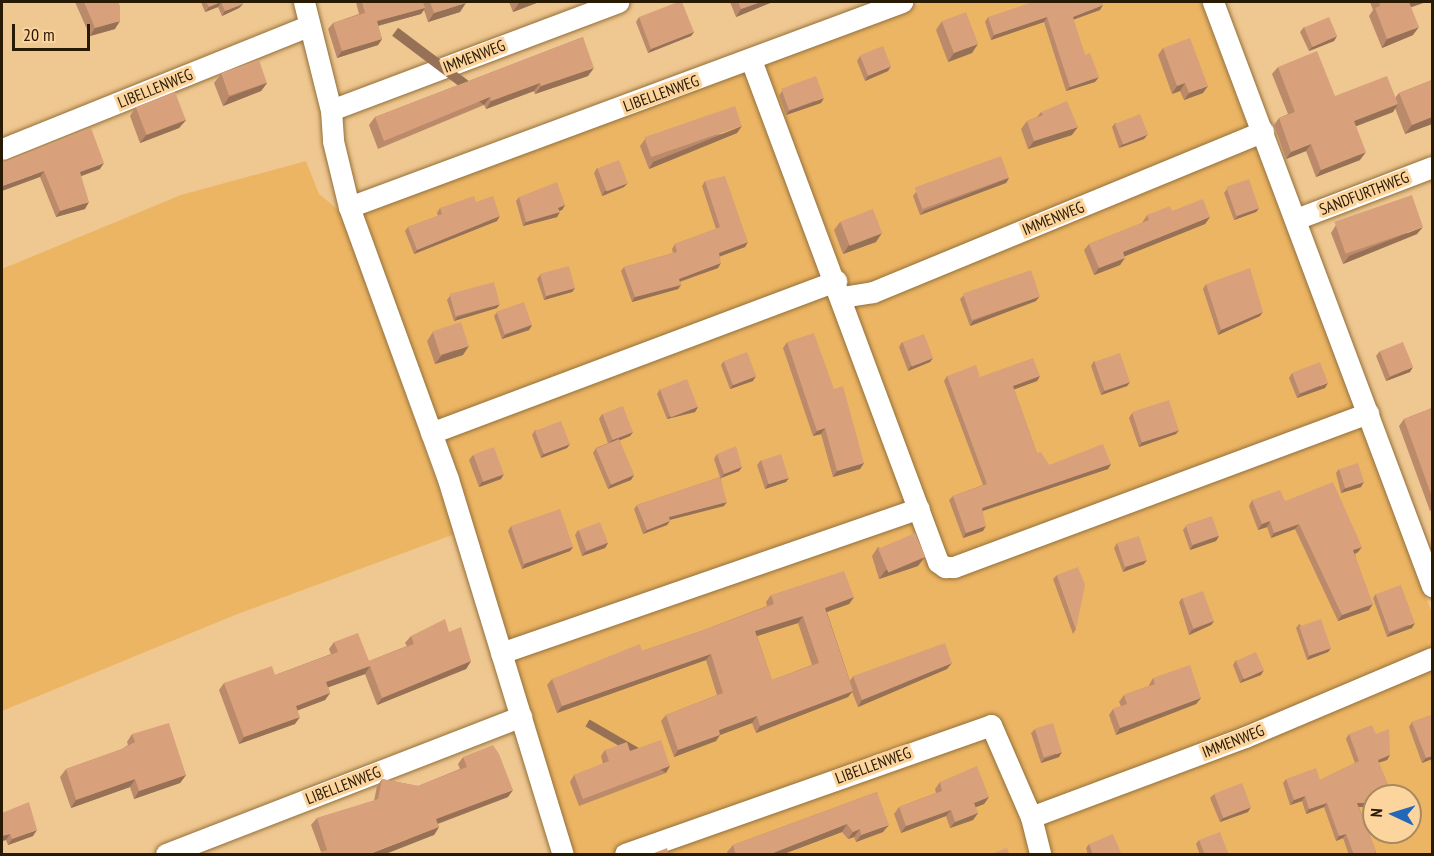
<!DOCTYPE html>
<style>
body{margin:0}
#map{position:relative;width:1434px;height:856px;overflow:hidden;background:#efc790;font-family:"PT Sans Narrow",sans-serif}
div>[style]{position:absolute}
.green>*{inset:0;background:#ecb564}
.roads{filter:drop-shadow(0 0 2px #936f39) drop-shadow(0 0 2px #936f39)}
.minor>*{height:21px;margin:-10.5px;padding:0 10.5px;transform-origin:10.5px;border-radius:10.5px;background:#fff}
.wall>*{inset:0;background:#ba8a6a}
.shaded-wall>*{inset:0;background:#977156;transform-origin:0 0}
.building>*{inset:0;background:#d8a17b;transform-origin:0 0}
span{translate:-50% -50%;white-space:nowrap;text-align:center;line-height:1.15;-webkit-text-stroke:6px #fcd49d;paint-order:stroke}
.street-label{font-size:16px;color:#291a04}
.frame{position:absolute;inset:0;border:3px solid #291a04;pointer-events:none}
.north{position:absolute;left:1362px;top:784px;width:60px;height:60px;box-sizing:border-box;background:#fcd49d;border:2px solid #a88a60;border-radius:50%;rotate:274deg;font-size:16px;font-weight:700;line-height:24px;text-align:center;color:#291a04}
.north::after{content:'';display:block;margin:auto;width:21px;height:27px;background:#2367b8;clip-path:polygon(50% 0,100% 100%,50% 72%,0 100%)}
.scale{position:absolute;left:12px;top:24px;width:78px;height:27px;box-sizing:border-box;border:3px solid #291a04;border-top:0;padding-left:8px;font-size:18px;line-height:21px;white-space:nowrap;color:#291a04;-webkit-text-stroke:4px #fcd49d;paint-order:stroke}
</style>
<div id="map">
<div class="green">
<div style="clip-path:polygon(evenodd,924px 2px,1201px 2px,1432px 613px,1432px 854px,572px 854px,444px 439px,363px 212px,924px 2px,1374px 796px,1410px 796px,1410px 832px,1374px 832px,1374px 796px)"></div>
<div style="clip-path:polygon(306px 161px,319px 194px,341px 212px,455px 534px,235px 615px,2px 711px,2px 269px,181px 195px)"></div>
</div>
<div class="roads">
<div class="minor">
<div style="left:304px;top:2px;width:111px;rotate:76deg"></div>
<div style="left:331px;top:110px;width:31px;rotate:86deg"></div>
<div style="left:333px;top:141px;width:68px;rotate:76.4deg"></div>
<div style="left:349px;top:207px;width:289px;rotate:70deg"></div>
<div style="left:448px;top:479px;width:392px;rotate:73deg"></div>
<div style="left:1213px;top:2px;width:624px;rotate:69.44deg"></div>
<div style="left:751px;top:60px;width:536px;rotate:69.57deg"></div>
<div style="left:938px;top:562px;width:9px;rotate:36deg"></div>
<div style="left:945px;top:567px;width:9px"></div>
<div style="left:954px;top:567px;width:442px;rotate:-20.4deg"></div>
<div style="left:331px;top:110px;width:307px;rotate:-20.6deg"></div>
<div style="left:2px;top:149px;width:330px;rotate:-21.9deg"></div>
<div style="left:349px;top:207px;width:590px;rotate:-20.34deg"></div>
<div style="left:1296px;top:219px;width:146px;rotate:-20.9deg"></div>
<div style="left:842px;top:297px;width:31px;rotate:-9deg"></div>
<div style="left:873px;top:292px;width:422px;rotate:-22.4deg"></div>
<div style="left:431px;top:433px;width:433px;rotate:-20.6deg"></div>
<div style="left:501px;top:653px;width:442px;rotate:-19.1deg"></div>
<div style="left:1031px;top:817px;width:228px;rotate:-20.5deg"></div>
<div style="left:1245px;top:737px;width:203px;rotate:-22.9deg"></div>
<div style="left:166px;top:854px;width:381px;rotate:-21.2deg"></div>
<div style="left:625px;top:854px;width:388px;rotate:-19.4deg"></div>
<div style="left:991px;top:725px;width:100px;rotate:66.5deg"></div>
<div style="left:1031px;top:817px;width:38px;rotate:76deg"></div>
</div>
</div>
<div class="wall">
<div style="clip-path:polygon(75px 2px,118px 2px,115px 29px,90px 36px)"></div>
<div style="clip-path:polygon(201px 2px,242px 2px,243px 4px,239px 8px,222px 16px,218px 7px,205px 12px)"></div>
<div style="clip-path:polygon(356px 2px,465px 2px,460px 12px,428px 22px,424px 10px,421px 14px,378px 26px,382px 39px,378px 45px,337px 58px,328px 29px,333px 23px,359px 14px)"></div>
<div style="clip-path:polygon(509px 2px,539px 2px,513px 12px)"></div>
<div style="clip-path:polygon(730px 2px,771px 2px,770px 3px,736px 17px)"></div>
<div style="clip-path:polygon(1370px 2px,1426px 2px,1411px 7px,1413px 35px,1382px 48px,1369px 16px,1373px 10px)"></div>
<div style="clip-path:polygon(1100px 10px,1073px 20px,1085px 55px,1095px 82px,1066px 91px,1044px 22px,991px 40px,985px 22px,988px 17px)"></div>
<div style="clip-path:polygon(639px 17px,694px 32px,691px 36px,648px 53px,636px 22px)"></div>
<div style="clip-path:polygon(942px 21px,972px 53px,948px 62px,936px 30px)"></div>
<div style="clip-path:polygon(1304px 27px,1337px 36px,1334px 41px,1309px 51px,1300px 32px)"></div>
<div style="clip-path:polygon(583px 37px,588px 76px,535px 94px,534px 91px,486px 109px,484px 105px,378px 149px,369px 125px,375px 117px)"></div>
<div style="clip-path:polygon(1163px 48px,1203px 93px,1184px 100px,1180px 91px,1172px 94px,1158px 55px)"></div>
<div style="clip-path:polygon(860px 56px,891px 66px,888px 71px,865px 81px,857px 61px)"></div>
<div style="clip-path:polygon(1278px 67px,1335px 96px,1395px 98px,1399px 93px,1432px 80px,1432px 124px,1405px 134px,1395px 108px,1393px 112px,1356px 126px,1360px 160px,1316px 177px,1306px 151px,1286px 159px,1274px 125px,1279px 118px,1288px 114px,1272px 74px)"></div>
<div style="clip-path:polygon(221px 74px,267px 83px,261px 91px,223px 106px,214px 83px)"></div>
<div style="clip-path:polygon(782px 91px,821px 103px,786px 115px,779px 96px)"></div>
<div style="clip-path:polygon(136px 107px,186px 120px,179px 128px,140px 143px,130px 116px)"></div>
<div style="clip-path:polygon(1041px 112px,1072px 135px,1028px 149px,1021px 129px,1027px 121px,1037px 117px)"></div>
<div style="clip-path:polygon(1115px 123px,1148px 134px,1144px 139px,1119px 148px,1112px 127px)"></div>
<div style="clip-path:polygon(737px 133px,649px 169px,640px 146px,645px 139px)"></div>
<div style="clip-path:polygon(2px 163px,100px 169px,81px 176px,85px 209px,56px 217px,40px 177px)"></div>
<div style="clip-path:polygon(597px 168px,624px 187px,602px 196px,594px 173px)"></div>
<div style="clip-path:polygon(1009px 178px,1006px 183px,920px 215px,913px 196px,916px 192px)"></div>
<div style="clip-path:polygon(705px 181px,745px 247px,720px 256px,718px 268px,680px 282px,681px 285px,678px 289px,632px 302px,621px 271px,624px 267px,673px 253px,672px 249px,675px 244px,716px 229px,702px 186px)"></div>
<div style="clip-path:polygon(1227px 189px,1259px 208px,1256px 212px,1234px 220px,1224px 193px)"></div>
<div style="clip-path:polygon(519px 197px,565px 205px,562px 210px,559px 211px,557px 217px,523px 226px,516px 201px)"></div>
<div style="clip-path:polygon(476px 202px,497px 221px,414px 254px,405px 231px,408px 227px,438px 216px,437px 213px,440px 208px)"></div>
<div style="clip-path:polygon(1172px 211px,1210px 217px,1205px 224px,1125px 256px,1120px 265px,1094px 275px,1084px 250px,1089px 244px,1142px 223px,1147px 215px)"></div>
<div style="clip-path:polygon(840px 222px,876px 242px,843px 254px,834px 230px)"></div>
<div style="clip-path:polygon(1336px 225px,1417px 234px,1343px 264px,1331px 233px)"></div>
<div style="clip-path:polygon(540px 275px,575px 288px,572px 292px,544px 300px,537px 279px)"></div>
<div style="clip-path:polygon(1206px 284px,1260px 316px,1218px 335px,1203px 289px)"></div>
<div style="clip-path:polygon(964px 295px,1036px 301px,970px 326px,960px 299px)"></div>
<div style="clip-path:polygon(450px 296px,497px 308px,454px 321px,447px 300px)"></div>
<div style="clip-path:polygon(497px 312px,532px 325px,529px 330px,502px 339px,494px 316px)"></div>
<div style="clip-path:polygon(433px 332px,463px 355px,435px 364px,427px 341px)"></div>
<div style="clip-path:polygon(787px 342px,864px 463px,860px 469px,833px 477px,821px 434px,813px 436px,783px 348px)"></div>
<div style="clip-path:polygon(902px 342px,933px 358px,930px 362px,908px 371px,899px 347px)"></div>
<div style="clip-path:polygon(1380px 351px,1410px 372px,1386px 381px,1376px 356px)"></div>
<div style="clip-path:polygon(724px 361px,753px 381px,730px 389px,721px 365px)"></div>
<div style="clip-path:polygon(1094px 361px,1130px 382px,1127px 386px,1101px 395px,1091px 366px)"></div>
<div style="clip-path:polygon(1292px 373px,1325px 388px,1297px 398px,1289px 378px)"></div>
<div style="clip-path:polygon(947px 376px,980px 377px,1040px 376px,1037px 381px,1014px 389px,1037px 453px,1049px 465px,1111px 464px,1108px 469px,983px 511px,983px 531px,963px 538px,949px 500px,953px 496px,983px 485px,944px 381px)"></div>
<div style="clip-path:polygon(660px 389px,698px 407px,695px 412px,667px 419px,657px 394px)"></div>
<div style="clip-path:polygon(1432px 408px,1432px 510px,1430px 511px,1399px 426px,1404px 419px)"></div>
<div style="clip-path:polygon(1132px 413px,1179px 430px,1176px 434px,1139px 447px,1129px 418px)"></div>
<div style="clip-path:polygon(602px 414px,633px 432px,630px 436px,619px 440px,634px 475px,631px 480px,608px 489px,593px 453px,596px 448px,608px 443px,599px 419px)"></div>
<div style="clip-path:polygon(535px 430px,570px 444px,567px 448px,541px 458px,532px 435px)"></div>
<div style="clip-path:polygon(717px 454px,742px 467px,739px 471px,721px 478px,724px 506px,670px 520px,667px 525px,643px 534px,634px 509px,637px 505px,720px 477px,714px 459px)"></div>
<div style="clip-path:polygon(473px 455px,501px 479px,479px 487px,469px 460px)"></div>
<div style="clip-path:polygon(761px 460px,786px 482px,765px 489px,757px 465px)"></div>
<div style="clip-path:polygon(1339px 469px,1361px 487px,1341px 493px,1336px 473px)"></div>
<div style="clip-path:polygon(1252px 500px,1285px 501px,1358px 552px,1355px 554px,1369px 610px,1338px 621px,1295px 529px,1271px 538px,1267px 527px,1258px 530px,1249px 506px)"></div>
<div style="clip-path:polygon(511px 526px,573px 547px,570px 551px,522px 569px,508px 531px)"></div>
<div style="clip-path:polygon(1186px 526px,1219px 536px,1216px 541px,1190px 550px,1183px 530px)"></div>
<div style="clip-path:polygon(578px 530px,608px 543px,605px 548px,582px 556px,575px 535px)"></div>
<div style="clip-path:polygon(1117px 543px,1144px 564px,1123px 572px,1114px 548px)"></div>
<div style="clip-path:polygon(878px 547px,918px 566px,879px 579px,872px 556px)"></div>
<div style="clip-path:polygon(1057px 575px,1076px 629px,1073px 634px,1053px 579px)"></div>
<div style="clip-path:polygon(1376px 594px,1412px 628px,1387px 637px,1373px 598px)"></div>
<div style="clip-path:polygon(evenodd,771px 595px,854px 597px,849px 604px,827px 612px,850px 681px,853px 676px,947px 669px,858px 707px,852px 692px,848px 697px,756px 733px,752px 723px,720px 735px,716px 741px,674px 757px,661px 721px,666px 715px,717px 695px,706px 660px,557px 713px,547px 685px,552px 679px,642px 651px,701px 631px,767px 606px,766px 602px,771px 595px,798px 623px,812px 665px,772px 680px,757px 636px,798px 623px)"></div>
<div style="clip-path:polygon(1182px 598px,1214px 621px,1211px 625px,1189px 635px,1179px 602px)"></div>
<div style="clip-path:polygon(1299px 624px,1331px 648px,1328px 652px,1307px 660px,1296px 628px)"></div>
<div style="clip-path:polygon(449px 632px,471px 661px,466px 669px,377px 705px,365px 674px,328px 687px,330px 693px,325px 700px,298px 710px,295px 724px,239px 744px,219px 690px,224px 683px,275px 675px,331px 654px,329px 649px,334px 642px,369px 661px,407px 646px,405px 643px,411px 636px)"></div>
<div style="clip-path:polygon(1236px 660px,1261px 675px,1240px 683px,1233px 665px)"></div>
<div style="clip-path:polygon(1153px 678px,1201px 698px,1196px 704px,1116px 735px,1109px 715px,1113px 709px,1121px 706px,1119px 702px,1124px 695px,1149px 686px,1149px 685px)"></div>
<div style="clip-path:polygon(1432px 715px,1432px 759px,1422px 763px,1409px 727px,1412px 722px)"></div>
<div style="clip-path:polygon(1035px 729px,1059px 757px,1041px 763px,1031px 733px)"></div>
<div style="clip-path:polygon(132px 734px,186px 775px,180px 783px,134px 799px,130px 787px,71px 808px,60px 777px,66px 769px,122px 749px,128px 745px,127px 742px)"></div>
<div style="clip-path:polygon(1349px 734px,1376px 734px,1390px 755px,1387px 760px,1379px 762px,1374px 796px,1374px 807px,1359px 807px,1376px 852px,1374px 855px,1349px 855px,1343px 838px,1336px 841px,1324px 807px,1306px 814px,1302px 801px,1290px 805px,1283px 783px,1286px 779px,1320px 780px,1355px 763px,1346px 739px)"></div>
<div style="clip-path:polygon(605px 750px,630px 751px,666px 773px,579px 806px,570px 782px,574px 775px,603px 764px,601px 756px)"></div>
<div style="clip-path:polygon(463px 757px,508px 797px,438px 824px,439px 827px,434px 835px,321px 852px,311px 825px,317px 818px,374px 801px,377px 786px,382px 779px,418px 786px,460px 769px,458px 764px)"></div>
<div style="clip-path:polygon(940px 782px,989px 797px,984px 804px,975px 807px,978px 813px,973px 820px,950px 828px,946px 816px,901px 833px,894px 814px,899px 807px,936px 793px,935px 789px)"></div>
<div style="clip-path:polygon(877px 792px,883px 832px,856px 842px,854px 837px,848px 839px,842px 832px,781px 855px,728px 855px,727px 852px,733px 845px)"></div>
<div style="clip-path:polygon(1214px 794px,1248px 812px,1220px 822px,1210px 798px)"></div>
<div style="clip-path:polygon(2px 813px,33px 836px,8px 845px,6px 840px,2px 841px)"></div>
<div style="clip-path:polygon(1199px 840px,1229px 855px,1200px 855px,1196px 844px)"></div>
<div style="clip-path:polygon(1089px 844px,1120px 855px,1088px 855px,1086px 848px)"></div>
</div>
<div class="shaded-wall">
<div style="clip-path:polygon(221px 2px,218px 7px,205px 12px,209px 7px)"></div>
<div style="clip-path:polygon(522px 2px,539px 2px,513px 12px,519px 3px)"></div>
<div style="clip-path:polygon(761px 2px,771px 2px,770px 3px,736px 17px,741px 9px)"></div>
<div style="clip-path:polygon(1409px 2px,1426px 2px,1403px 10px)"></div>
<div style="clip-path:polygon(466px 3px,460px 12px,428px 22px,434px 13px)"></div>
<div style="clip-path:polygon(243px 4px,239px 8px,222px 16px,225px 11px)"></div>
<div style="clip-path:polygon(1103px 5px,1100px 10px,1069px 21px,1073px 17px)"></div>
<div style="clip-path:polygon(425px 8px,421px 14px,373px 27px,377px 21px)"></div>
<div style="clip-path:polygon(1047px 17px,1044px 22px,991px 40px,994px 35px)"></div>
<div style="clip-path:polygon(120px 21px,115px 29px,90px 36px,95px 28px)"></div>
<div style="clip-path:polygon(1419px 27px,1413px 35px,1382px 48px,1387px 39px)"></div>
<div style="clip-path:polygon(694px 32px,691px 36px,648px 53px,651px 49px)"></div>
<div style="clip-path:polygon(1337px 36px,1334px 41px,1309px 51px,1312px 47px)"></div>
<div style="clip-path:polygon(382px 39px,378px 45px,337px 58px,342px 51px)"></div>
<div style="clip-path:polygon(978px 44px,972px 53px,948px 62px,954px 53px)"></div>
<div style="clip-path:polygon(891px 66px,888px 71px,865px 81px,868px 76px)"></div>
<div style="clip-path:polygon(594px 68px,588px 76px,535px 94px,541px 86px)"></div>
<div style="clip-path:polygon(1099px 77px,1095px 82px,1066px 91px,1070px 87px)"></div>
<div style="clip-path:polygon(267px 83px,261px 91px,223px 106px,229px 97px)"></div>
<div style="clip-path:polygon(540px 83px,534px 91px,486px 109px,491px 101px)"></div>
<div style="clip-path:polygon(1185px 83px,1180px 91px,1172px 94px,1177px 86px)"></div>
<div style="clip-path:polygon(1208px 86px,1203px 93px,1184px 100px,1189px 93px)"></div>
<div style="left:490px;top:97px;width:10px;height:115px;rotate:127deg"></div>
<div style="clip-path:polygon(824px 98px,821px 103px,786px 115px,789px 111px)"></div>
<div style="clip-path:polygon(1398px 104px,1393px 112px,1349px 129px,1354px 121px)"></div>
<div style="clip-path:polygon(1432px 117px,1432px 124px,1405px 134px,1412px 125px)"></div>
<div style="clip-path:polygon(186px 120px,179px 128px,140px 143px,147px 134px)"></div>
<div style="clip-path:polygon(742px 126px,737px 133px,649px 169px,653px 162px)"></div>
<div style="clip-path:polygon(1078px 127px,1072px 135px,1028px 149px,1034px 141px)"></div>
<div style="clip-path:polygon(1148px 134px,1144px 139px,1119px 148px,1123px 144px)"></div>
<div style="clip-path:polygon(1311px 144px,1306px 151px,1286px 159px,1291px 152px)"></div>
<div style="clip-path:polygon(1366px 152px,1360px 160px,1316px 177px,1321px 170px)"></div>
<div style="clip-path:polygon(104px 163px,100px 169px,76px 178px,80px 172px)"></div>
<div style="clip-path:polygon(44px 171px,40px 177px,2px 191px,2px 186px)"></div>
<div style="clip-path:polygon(1009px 178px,1006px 183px,920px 215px,924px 211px)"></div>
<div style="clip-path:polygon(628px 183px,624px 187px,602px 196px,605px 191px)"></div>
<div style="clip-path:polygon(89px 202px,85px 209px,56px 217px,60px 211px)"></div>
<div style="clip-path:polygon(565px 205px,562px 210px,555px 212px,558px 208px)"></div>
<div style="clip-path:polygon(1259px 208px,1256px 212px,1234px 220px,1238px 216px)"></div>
<div style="clip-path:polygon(560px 212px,557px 217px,523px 226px,526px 222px)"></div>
<div style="clip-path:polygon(500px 216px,497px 221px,414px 254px,417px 250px)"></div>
<div style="clip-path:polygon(1210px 217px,1205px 224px,1118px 259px,1123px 252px)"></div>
<div style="clip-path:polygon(1423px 227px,1417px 234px,1343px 264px,1349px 256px)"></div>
<div style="clip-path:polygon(882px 233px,876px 242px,843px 254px,849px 245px)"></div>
<div style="clip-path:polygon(748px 242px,745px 247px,716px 258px,719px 253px)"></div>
<div style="clip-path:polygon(1125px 258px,1120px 265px,1094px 275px,1099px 268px)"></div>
<div style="clip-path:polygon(721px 263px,718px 268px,675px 283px,679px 279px)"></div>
<div style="clip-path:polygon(681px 285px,678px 289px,632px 302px,635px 297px)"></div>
<div style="clip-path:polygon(575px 288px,572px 292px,544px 300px,547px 296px)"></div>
<div style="clip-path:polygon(1040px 296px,1036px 301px,970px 326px,973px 321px)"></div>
<div style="clip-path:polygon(500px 304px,497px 308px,454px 321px,457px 317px)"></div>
<div style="clip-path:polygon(1263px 312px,1260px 316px,1218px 335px,1221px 330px)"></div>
<div style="clip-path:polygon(532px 325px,529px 330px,502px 339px,505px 335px)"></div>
<div style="clip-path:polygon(469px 346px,463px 355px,435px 364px,442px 355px)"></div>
<div style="clip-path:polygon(933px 358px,930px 362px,908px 371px,911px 366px)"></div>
<div style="clip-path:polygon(1413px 367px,1410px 372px,1386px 381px,1390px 377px)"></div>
<div style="clip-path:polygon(756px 376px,753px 381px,730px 389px,733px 385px)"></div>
<div style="clip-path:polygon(1040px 376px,1037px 381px,1010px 391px,1013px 386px)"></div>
<div style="clip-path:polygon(1130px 382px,1127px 386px,1101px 395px,1105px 390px)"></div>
<div style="clip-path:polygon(1328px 383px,1325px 388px,1297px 398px,1300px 394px)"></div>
<div style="clip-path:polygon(698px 407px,695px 412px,667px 419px,671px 415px)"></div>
<div style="clip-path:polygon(825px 428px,821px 434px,813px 436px,817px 431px)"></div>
<div style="clip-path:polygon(1179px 430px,1176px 434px,1139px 447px,1142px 442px)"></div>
<div style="clip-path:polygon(633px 432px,630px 436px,609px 445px,612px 440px)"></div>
<div style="clip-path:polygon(570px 444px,567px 448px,541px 458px,544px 453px)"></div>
<div style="clip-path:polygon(864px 463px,860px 469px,833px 477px,837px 471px)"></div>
<div style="clip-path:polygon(1111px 464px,1108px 469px,979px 512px,982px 508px)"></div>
<div style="clip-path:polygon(742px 467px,739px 471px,721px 478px,724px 474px)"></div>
<div style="clip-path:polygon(504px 474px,501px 479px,479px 487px,482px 482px)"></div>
<div style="clip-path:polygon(634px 475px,631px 480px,608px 489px,611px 484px)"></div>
<div style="clip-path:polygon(789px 478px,786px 482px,765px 489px,768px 484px)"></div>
<div style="clip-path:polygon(1364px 482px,1361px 487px,1341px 493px,1344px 489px)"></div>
<div style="clip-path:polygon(727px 502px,724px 506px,665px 521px,669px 517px)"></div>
<div style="clip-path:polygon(670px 521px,667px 525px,643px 534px,647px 530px)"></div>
<div style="clip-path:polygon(1270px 521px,1267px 527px,1258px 530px,1262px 524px)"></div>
<div style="clip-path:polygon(1299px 524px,1295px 529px,1271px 538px,1274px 533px)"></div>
<div style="clip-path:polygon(986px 526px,983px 531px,963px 538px,966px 533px)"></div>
<div style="clip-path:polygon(1219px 536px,1216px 541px,1190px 550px,1193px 545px)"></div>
<div style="clip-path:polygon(608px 543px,605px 548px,582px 556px,585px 552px)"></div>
<div style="clip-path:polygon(573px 547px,570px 551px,522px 569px,525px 564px)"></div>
<div style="clip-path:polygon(1362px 547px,1358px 552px,1350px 556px,1353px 550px)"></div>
<div style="clip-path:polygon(925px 557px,918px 566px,879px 579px,886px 570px)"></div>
<div style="clip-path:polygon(1147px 560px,1144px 564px,1123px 572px,1126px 567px)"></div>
<div style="clip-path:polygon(854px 597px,849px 604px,821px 614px,825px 608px)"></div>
<div style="clip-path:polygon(1373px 604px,1369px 610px,1338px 621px,1342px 615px)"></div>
<div style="clip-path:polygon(803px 616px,798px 623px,751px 638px,755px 631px)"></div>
<div style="clip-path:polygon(1214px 621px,1211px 625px,1189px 635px,1192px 630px)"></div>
<div style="clip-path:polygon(1415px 623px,1412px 628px,1387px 637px,1390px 633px)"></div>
<div style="clip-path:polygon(1331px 648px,1328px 652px,1307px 660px,1310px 655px)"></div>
<div style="clip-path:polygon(711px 654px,706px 660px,557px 713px,562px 706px)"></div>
<div style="clip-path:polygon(471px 661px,466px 669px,377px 705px,382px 698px)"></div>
<div style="clip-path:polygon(952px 663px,947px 669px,858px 707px,862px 700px)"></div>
<div style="clip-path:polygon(370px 666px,365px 674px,321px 690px,326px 682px)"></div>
<div style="clip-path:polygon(1264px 670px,1261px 675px,1240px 683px,1243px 679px)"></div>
<div style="clip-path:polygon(853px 691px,848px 697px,756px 733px,760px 726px)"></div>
<div style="clip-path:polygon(330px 693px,325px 700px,291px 713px,296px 706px)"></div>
<div style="clip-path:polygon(1201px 698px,1196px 704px,1116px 735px,1120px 728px)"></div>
<div style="clip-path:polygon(757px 716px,752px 723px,720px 735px,716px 741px,674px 757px,678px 750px,719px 730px)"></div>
<div style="clip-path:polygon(300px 717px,295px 724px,239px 744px,244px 737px)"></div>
<div style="clip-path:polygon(1062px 752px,1059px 757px,1041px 763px,1044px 759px)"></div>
<div style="clip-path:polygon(1390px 755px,1387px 760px,1375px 764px,1378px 760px)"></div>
<div style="clip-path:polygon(1432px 756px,1432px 759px,1422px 763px,1426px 758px)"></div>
<div style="left:670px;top:766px;width:8px;height:93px;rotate:120deg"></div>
<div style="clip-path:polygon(186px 775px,180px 783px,134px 799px,139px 791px)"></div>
<div style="clip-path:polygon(135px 779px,130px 787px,71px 808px,76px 800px)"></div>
<div style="clip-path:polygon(513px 790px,508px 797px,431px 826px,436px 819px)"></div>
<div style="clip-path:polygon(1305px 796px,1302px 801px,1290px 805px,1294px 800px)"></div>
<div style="clip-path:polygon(989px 797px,984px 804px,969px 810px,974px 803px)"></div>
<div style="clip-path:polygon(1327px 803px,1324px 807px,1306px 814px,1309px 809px)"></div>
<div style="clip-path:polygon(1357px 803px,1374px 803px,1374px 807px,1354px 807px)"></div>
<div style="clip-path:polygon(1251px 807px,1248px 812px,1220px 822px,1223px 818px)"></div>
<div style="clip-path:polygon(951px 810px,946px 816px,901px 833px,906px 826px)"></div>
<div style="clip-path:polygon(978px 813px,973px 820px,950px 828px,955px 822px)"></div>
<div style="clip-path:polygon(847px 824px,842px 832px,781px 855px,767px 855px)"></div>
<div style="clip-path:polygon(889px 825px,883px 832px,856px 842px,861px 835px)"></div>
<div style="clip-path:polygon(439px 827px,434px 835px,383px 855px,371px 855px,372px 853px)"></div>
<div style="clip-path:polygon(860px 829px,854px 837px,848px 839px,853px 832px)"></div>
<div style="clip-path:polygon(37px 830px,33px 836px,8px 845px,12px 839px)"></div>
<div style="clip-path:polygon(10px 834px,6px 840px,2px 841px,2px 836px)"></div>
<div style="clip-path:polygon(1346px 834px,1343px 838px,1336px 841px,1339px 836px)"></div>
</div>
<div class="building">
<div style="clip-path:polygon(84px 2px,118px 2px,120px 6px,120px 21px,95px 28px)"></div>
<div style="clip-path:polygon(206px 2px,242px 2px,243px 4px,225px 11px,221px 2px,209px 7px)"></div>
<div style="clip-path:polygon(362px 2px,423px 2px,425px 8px,377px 21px,382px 39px,342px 51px,333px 23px,365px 13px)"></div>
<div style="clip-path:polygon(430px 2px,465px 2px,466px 3px,434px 13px)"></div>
<div style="clip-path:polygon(678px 2px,682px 2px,694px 32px,651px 49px,639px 17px)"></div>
<div style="clip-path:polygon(738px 2px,761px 2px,741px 9px)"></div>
<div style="clip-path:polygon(1033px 2px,1102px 2px,1103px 5px,1073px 17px,1085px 55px,1090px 53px,1099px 77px,1070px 87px,1047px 17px,994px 35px,988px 17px)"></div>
<div style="clip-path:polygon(1379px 2px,1409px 2px,1419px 27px,1387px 39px,1375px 8px,1380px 6px)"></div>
<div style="left:966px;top:12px;width:34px;height:26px;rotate:69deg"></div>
<div style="left:1329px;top:17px;width:21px;height:27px;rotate:67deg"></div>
<div style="clip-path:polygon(583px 37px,594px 68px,541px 86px,540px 83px,491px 101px,490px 97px,384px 141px,375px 117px)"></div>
<div style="clip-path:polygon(1190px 38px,1208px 86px,1189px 93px,1185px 83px,1177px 86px,1163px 48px)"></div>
<div style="left:883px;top:46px;width:22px;height:25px;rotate:68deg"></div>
<div style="clip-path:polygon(1317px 51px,1335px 96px,1387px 76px,1398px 104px,1354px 121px,1366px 152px,1321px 170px,1311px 144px,1291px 152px,1279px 118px,1295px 112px,1278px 67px)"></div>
<div style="left:259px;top:60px;width:24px;height:40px;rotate:71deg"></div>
<div style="left:816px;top:76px;width:23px;height:37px;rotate:70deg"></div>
<div style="clip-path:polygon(1432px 80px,1432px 117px,1412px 125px,1399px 93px)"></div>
<div style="left:175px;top:92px;width:30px;height:42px;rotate:69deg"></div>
<div style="clip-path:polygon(1067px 101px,1078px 127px,1034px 141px,1027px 121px,1043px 115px,1041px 112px)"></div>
<div style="left:735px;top:106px;width:21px;height:96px;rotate:71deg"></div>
<div style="left:1140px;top:114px;width:22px;height:27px;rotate:68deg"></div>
<div style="clip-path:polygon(91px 128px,104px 163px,80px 172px,89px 202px,60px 211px,44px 171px,2px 186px,2px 163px)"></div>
<div style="left:1001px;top:156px;width:23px;height:92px;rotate:70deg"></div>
<div style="left:619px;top:160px;width:25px;height:23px;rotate:69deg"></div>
<div style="clip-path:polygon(725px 176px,748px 242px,719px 253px,721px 263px,679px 279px,681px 285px,635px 297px,624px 267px,677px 252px,675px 244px,720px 227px,705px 181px)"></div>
<div style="left:1249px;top:179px;width:31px;height:24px;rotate:71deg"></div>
<div style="clip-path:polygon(557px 182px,565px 205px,558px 208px,560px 212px,526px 222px,519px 197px)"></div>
<div style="left:1412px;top:195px;width:34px;height:82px;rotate:71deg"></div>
<div style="clip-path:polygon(474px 196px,476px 202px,493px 196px,500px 216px,417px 250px,408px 227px,442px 214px,440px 208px)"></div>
<div style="clip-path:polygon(1203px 199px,1210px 217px,1123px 252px,1125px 258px,1099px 268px,1089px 244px,1149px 220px,1147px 215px,1170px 206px,1172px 211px)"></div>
<div style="left:873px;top:209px;width:26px;height:35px;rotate:69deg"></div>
<div style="left:569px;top:266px;width:23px;height:30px;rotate:75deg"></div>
<div style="clip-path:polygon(1250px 268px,1263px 312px,1221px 330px,1206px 284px)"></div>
<div style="left:1031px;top:270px;width:28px;height:72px;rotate:71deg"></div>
<div style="left:494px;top:282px;width:23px;height:46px;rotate:75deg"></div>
<div style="left:524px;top:302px;width:24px;height:29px;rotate:71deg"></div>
<div style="left:461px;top:322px;width:25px;height:30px;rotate:72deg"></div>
<div style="clip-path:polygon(814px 333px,834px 389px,843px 386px,864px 463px,837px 471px,825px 428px,817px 431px,787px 342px)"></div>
<div style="left:924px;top:334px;width:26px;height:23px;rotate:69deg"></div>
<div style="left:1403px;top:342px;width:27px;height:25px;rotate:68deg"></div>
<div style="left:747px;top:352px;width:26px;height:25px;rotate:69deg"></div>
<div style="left:1120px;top:353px;width:31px;height:27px;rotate:71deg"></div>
<div style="clip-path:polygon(1033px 358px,1040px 376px,1013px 386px,1037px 453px,1041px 452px,1049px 465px,1103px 444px,1111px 464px,982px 508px,986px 526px,966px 533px,953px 496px,987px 484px,947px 376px,976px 365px,980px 377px)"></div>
<div style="left:1320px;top:362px;width:22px;height:30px;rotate:69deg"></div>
<div style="left:687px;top:379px;width:30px;height:29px;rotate:69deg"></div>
<div style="left:1169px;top:400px;width:32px;height:39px;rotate:72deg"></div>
<div style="left:623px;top:406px;width:28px;height:22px;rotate:69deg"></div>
<div style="clip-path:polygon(1432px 408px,1432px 497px,1404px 419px)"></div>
<div style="left:561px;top:421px;width:25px;height:28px;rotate:69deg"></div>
<div style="left:619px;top:439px;width:39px;height:25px;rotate:67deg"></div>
<div style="clip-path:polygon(736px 446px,742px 467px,724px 474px,717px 454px)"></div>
<div style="left:494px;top:447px;width:29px;height:22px;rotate:70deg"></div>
<div style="left:781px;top:454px;width:25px;height:21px;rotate:72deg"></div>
<div style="left:1358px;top:463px;width:20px;height:20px;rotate:72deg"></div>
<div style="clip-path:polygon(720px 477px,727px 502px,669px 517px,670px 521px,647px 530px,637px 505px)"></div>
<div style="clip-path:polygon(1333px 482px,1362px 547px,1353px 550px,1373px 604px,1342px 615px,1299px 524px,1274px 533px,1270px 521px,1262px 524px,1252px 500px,1280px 490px,1285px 501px)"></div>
<div style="left:560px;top:509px;width:40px;height:52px;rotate:71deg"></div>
<div style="left:1212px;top:516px;width:21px;height:28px;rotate:71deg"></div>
<div style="left:600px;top:522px;width:22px;height:23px;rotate:69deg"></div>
<div style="left:915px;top:533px;width:26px;height:40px;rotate:67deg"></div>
<div style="left:1139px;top:536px;width:25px;height:23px;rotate:72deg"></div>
<div style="clip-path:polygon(1078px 567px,1085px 585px,1076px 629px,1057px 575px)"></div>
<div style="clip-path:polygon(evenodd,844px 571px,854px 597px,825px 608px,853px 691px,760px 726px,757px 716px,719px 730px,720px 735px,678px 750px,666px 715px,723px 693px,711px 654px,562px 706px,552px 679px,640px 644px,642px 651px,701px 631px,774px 604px,771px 595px,844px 571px,803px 616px,819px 663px,772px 680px,755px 631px,803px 616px)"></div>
<div style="left:1401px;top:585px;width:40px;height:27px;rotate:70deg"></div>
<div style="left:1203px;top:591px;width:32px;height:22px;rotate:70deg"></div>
<div style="clip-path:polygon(445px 619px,449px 632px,461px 627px,471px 661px,382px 698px,370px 666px,326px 682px,330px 693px,296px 706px,300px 717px,244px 737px,224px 683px,272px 666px,275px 675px,338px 652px,334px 642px,358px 633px,369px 661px,414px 644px,411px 636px)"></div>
<div style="left:1321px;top:619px;width:31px;height:23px;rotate:71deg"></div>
<div style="clip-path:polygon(945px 643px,952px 663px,862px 700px,853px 676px)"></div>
<div style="left:1256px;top:652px;width:20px;height:22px;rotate:66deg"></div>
<div style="clip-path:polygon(1190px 665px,1201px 698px,1120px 728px,1113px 709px,1127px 704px,1124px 695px,1155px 684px,1153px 678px)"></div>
<div style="clip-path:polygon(1432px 715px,1432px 756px,1426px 758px,1412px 722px)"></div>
<div style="clip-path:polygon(169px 723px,186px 775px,139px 791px,135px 779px,76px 800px,66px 769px,122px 749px,135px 742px,132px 734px)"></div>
<div style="left:1053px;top:723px;width:30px;height:19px;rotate:73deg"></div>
<div style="clip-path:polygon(1372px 725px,1376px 734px,1389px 729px,1390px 755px,1378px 760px,1393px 796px,1374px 796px,1374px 803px,1357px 803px,1376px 852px,1368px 855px,1354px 855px,1346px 834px,1339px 836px,1327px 803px,1309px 809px,1305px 796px,1294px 800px,1286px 779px,1316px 768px,1320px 780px,1359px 761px,1349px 734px)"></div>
<div style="clip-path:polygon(661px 740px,670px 766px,583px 799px,574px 775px,609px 761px,605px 750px,627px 742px,630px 751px)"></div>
<div style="clip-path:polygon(493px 745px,499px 754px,513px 790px,436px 819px,439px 827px,372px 853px,373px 855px,315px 855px,327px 850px,317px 818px,378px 799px,382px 779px,418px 786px,467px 767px,463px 757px)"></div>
<div style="clip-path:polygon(977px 766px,989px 797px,974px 803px,978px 813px,955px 822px,951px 810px,906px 826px,899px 807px,942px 791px,940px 782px)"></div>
<div style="left:1242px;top:783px;width:26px;height:30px;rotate:69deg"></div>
<div style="clip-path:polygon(877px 792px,889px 825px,861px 835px,860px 829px,853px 832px,847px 824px,768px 855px,736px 855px,733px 845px)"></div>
<div style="clip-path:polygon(29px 802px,37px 830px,12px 839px,10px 834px,2px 836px,2px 813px)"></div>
<div style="clip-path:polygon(1220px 832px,1229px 855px,1205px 855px,1199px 840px)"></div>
<div style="clip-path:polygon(1113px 834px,1121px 853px,1118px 855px,1093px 855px,1089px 844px)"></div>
<div style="clip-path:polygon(667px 848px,669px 855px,649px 855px)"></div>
<div style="clip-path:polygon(1007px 848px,1010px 855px,989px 855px)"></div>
</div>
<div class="street-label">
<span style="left:474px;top:56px;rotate:-21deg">IMMENWEG</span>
<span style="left:155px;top:88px;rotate:-22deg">LIBELLENWEG</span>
<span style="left:661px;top:93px;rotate:-20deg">LIBELLENWEG</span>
<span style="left:1364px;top:193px;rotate:-21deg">SANDFURTHWEG</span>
<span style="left:1053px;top:218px;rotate:-22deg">IMMENWEG</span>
<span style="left:1233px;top:741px;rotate:-21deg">IMMENWEG</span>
<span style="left:873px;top:765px;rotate:-20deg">LIBELLENWEG</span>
<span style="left:343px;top:785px;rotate:-21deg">LIBELLENWEG</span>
</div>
<div class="frame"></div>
<div class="north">N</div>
<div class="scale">20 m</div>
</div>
